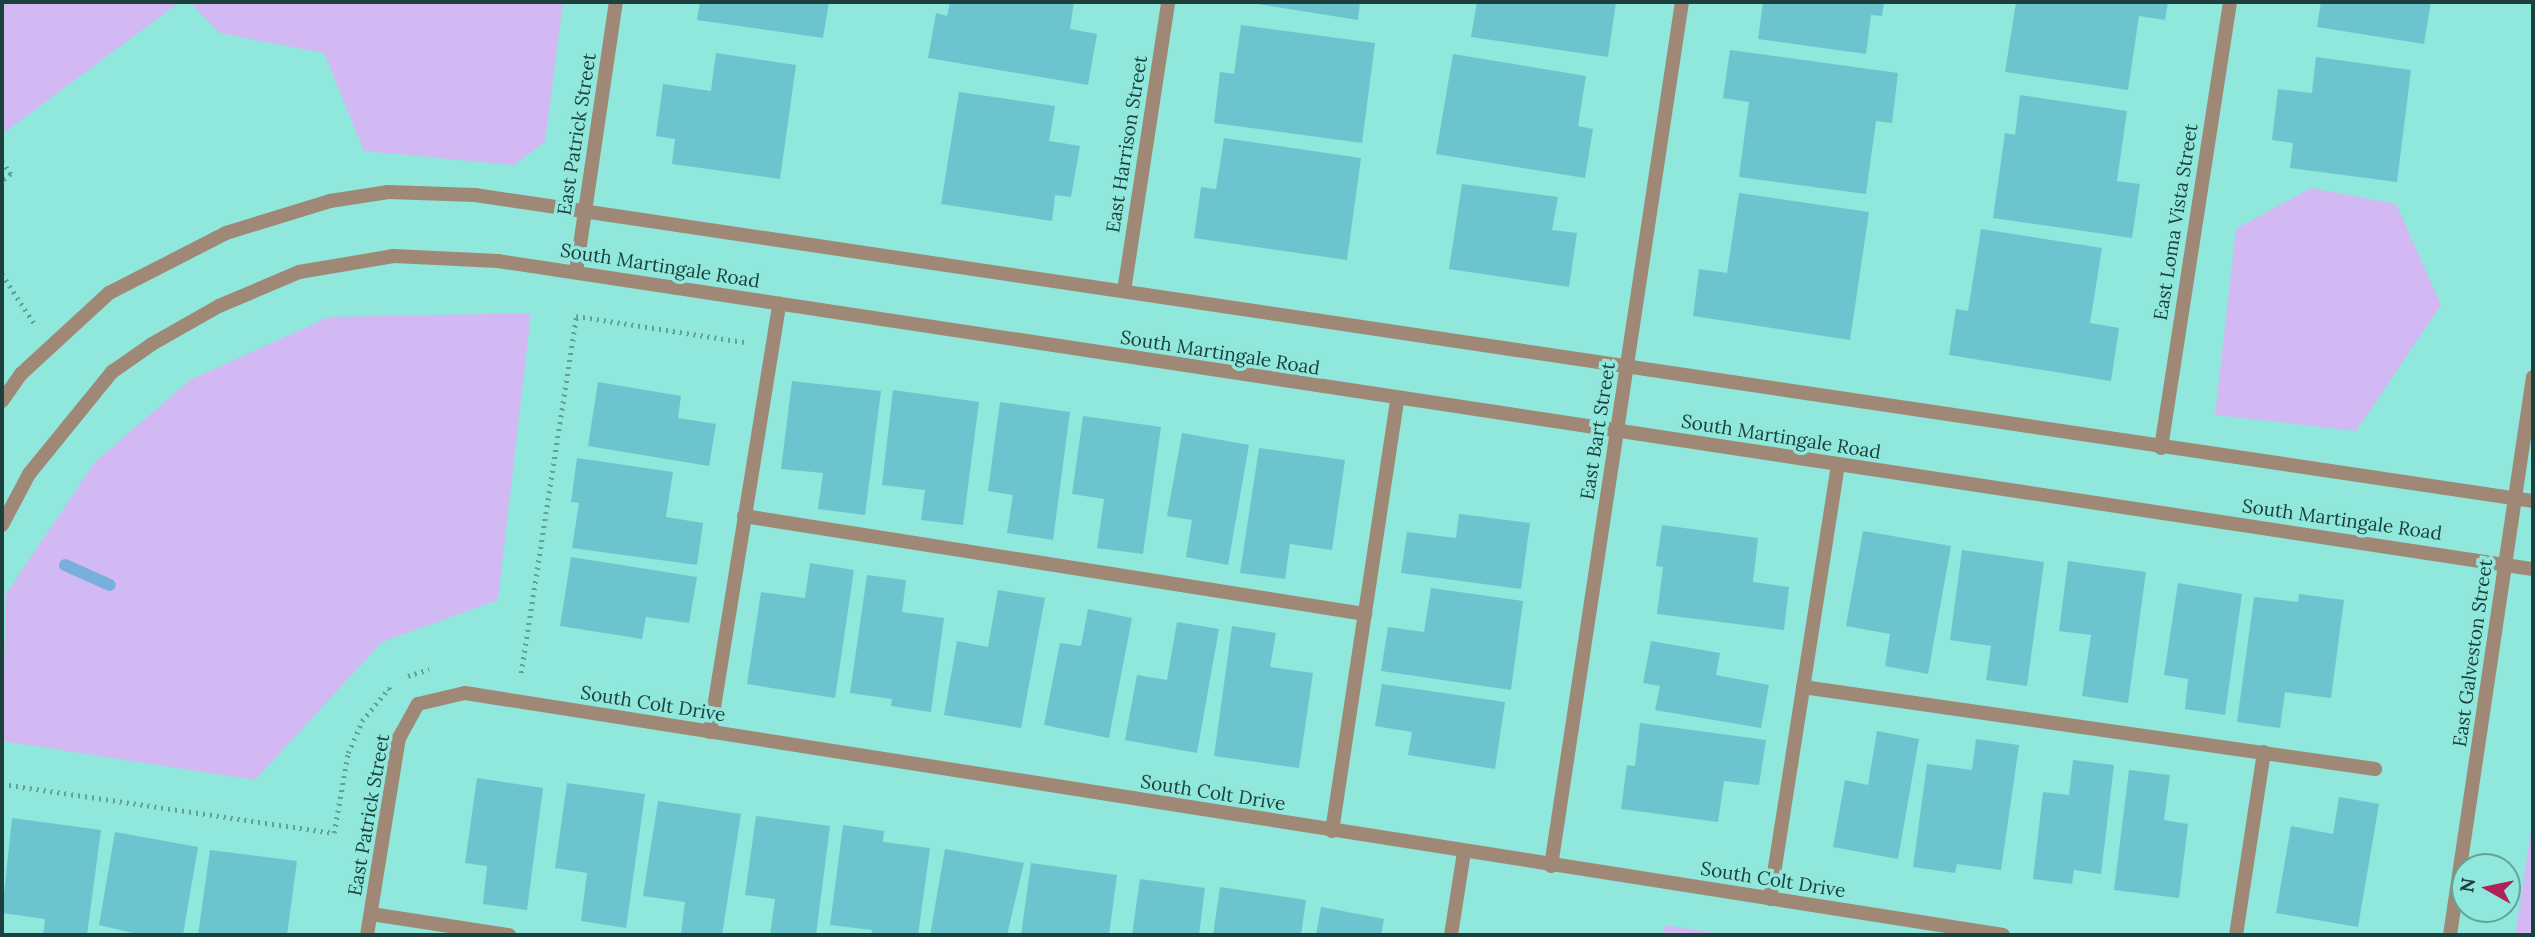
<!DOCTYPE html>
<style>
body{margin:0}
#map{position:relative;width:2535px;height:937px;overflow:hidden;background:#90e7db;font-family:Lora,serif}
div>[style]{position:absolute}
.green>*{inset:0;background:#d3b9f3}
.stream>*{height:12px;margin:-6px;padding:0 6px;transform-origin:6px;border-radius:6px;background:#79afdd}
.building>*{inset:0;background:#6cc5ce}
.path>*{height:4.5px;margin-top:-2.25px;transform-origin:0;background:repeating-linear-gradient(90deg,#60a299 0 2px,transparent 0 7px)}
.service>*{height:14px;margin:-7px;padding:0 7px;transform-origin:7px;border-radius:7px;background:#9f8976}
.minor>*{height:14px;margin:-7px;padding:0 7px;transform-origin:7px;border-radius:7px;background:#9f8976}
.tertiary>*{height:14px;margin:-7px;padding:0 7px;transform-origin:7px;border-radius:7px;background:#9f8976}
span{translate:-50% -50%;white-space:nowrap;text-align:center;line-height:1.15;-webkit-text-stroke:7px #90e7db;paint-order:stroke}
.street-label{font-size:19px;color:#1c403c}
.frame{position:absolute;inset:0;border:4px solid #1c403c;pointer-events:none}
.north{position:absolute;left:2451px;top:853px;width:70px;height:70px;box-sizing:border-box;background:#90e7db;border:2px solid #62a49b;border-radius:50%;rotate:279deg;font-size:19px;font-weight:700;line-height:28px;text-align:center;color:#1c403c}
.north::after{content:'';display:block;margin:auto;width:24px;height:32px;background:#b02157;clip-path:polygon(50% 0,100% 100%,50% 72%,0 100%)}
</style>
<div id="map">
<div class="green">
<div style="clip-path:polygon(2px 2px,180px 2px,2px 134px)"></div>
<div style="clip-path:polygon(190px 2px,563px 2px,545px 142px,514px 165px,364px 151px,324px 53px,219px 33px)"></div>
<div style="clip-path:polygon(2311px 188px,2396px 204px,2441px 305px,2356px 431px,2215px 415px,2236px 229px)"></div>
<div style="clip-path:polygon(531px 313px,498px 600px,382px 642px,255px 780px,2px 741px,6px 594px,95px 462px,190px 380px,329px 317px)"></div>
<div style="clip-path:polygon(2533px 818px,2533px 935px,2515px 935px)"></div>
<div style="clip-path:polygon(1665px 925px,1728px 935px,1663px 935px)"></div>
</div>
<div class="stream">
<div style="left:65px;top:565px;width:49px;rotate:24deg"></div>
</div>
<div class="building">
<div style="clip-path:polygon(700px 2px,829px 2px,823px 38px,697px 20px)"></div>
<div style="clip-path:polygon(950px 2px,1074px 2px,1070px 29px,1097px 34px,1088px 85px,928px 58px,936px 13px,947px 16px)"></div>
<div style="clip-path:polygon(1245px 2px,1360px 2px,1358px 20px)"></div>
<div style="clip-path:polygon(1477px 2px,1616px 2px,1608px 57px,1471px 37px)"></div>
<div style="clip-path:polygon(1763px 2px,1884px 2px,1882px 16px,1871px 15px,1866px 54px,1758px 39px)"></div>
<div style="clip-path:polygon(2016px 2px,2168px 2px,2165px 20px,2139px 16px,2128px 90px,2005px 72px)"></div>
<div style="clip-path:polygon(2321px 2px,2431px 2px,2424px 44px,2317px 27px)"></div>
<div style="clip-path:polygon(1241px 25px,1375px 43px,1362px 143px,1214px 123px,1220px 72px,1234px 74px)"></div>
<div style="clip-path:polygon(1730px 50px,1898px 73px,1892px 123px,1876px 121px,1866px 194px,1739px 177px,1749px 102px,1723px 98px)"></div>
<div style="clip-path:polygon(716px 53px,796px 65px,780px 179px,672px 164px,675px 139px,656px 136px,663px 84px,711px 91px)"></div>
<div style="clip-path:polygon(1453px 54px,1586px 76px,1578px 126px,1593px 129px,1585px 178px,1436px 154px)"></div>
<div style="clip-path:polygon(2316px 57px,2411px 70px,2397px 182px,2290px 168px,2293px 143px,2272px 140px,2278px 89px,2312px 93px)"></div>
<div style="clip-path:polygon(959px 92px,1055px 106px,1049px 141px,1080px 146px,1071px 197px,1055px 195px,1052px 221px,941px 204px)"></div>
<div style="clip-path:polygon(2020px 95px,2127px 111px,2117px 181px,2140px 184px,2132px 238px,1993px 218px,2005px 133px,2015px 135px)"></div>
<div style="clip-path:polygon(1224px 138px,1361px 158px,1347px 260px,1194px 238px,1201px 187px,1216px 189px)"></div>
<div style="clip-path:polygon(1462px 184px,1558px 197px,1552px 230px,1577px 233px,1569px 287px,1449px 269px)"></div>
<div style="clip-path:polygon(1739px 193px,1869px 212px,1850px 340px,1693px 316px,1699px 269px,1727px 273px)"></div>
<div style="clip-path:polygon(1981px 229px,2102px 248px,2090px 323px,2119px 328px,2111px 381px,1949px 355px,1956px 309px,1968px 311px)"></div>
<div style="clip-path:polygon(792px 381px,881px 391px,865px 515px,818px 509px,823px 473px,781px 469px)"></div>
<div style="clip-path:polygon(598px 382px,681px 396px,678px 418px,716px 424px,709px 466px,588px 446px)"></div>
<div style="clip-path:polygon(893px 390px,979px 402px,963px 525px,921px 520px,925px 490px,882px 485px)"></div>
<div style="clip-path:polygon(1000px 402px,1070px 412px,1053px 540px,1007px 533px,1013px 495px,988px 491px)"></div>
<div style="clip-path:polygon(1083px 416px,1161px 427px,1143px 554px,1097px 548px,1104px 499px,1072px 494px)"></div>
<div style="clip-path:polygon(1182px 433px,1249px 445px,1228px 565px,1186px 557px,1192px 520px,1167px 516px)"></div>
<div style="clip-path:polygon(1259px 448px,1345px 460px,1332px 550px,1290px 544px,1285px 579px,1240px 573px)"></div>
<div style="clip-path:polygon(577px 458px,673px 472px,666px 517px,703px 523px,697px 565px,572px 548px,579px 503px,571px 502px)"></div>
<div style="clip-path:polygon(1459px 514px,1530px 523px,1521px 589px,1401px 573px,1407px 532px,1456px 538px)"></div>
<div style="clip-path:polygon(1662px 525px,1758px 538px,1753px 582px,1789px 587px,1784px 630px,1657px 614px,1663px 567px,1656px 566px)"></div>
<div style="clip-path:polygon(1863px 531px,1951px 546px,1928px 674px,1885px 666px,1890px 634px,1846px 626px)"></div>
<div style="clip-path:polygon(1962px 550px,2044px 562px,2027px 686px,1986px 680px,1991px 646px,1950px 640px)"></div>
<div style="clip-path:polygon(571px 557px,697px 577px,689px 623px,646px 617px,642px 639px,560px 626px)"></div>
<div style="clip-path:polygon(2068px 561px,2146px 572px,2128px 703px,2082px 696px,2091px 635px,2059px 631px)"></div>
<div style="clip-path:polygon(810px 563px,854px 570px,835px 698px,747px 684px,761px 592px,805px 598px)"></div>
<div style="clip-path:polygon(867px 575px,906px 580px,902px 612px,944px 618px,931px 712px,891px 706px,892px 699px,850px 693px)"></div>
<div style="clip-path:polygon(2178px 583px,2242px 594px,2225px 715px,2185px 709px,2188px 679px,2164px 675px)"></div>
<div style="clip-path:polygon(1431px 588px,1523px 601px,1511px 690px,1381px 671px,1388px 627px,1424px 632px)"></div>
<div style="clip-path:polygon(998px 590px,1045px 598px,1021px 728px,944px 715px,957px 641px,988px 647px)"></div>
<div style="clip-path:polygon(2299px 594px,2344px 600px,2331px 698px,2285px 692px,2280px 728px,2237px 722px,2254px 597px,2298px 602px)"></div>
<div style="clip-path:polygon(1088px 609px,1132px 618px,1109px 738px,1044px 725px,1060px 643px,1081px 646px)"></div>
<div style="clip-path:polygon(1177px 622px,1219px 629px,1197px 753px,1125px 740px,1137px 675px,1167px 680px)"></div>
<div style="clip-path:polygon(1232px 626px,1276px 633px,1270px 667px,1313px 673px,1299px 768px,1214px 756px)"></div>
<div style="clip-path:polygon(1651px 641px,1720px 653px,1716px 675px,1769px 685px,1761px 728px,1655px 710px,1660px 686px,1643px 683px)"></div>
<div style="clip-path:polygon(1382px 684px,1505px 702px,1495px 769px,1408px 755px,1412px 732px,1375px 726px)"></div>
<div style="clip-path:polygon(1640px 723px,1766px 740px,1759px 785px,1724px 781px,1718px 822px,1621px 809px,1627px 765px,1635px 766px)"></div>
<div style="clip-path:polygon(1877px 731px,1919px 739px,1898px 859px,1833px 847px,1845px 780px,1868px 785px)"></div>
<div style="clip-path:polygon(1976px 739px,2019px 745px,2001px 870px,1957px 864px,1955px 873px,1913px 867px,1927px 764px,1972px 770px)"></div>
<div style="clip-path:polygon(2073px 760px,2114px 765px,2101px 874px,2074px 870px,2072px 884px,2033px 879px,2043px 792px,2069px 795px)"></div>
<div style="clip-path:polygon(2129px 770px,2170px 775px,2164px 820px,2188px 824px,2179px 898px,2114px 890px)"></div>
<div style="clip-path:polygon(477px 778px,543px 788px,527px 910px,483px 904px,487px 866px,465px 863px)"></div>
<div style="clip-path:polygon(567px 783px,645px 794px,626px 928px,581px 921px,587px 873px,555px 868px)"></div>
<div style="clip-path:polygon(2339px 797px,2379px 804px,2358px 927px,2276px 913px,2291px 826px,2333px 834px)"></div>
<div style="clip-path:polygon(658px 801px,741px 814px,722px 935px,681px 934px,685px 902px,643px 896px)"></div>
<div style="clip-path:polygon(756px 816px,830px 826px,816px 935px,770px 935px,775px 899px,745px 895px)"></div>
<div style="clip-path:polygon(12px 818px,101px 830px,87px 935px,43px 935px,45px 919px,2px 913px)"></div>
<div style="clip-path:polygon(843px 825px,884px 831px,883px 842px,930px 848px,918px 935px,871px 935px,872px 930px,830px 925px)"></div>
<div style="clip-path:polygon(115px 832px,198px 847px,183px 935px,141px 935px,99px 925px)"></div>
<div style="clip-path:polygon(945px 849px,1024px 863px,1007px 935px,930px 935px)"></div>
<div style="clip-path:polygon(210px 850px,297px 861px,287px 935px,198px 935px)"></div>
<div style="clip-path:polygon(1031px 863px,1117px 875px,1109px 935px,1021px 935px)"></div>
<div style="clip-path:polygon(1140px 879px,1205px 888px,1199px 935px,1132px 935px)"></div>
<div style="clip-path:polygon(1220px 887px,1306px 900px,1301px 935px,1213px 935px)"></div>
<div style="clip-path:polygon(1321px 907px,1384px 919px,1381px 935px,1316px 935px)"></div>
</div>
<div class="path">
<div style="left:2px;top:161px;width:16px;rotate:55deg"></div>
<div style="left:11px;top:174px;width:11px;rotate:142deg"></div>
<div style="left:2px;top:274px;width:59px;rotate:56.9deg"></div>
<div style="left:521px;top:673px;width:361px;rotate:-81.2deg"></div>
<div style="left:576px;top:316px;width:170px;rotate:8.8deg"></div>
<div style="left:408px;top:676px;width:22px;rotate:-18deg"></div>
<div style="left:2px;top:784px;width:336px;rotate:8.4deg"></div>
<div style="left:334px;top:833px;width:81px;rotate:-80.1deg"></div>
<div style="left:348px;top:753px;width:35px;rotate:-66deg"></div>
<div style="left:362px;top:721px;width:43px;rotate:-50.7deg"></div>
<div style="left:389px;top:688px;width:5px;rotate:53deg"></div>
</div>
<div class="service">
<div style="left:744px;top:516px;width:629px;rotate:8.97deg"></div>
<div style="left:1803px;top:687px;width:578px;rotate:8.16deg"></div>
<div style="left:710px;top:732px;width:434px;rotate:-80.8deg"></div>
<div style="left:1332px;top:831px;width:436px;rotate:-81.4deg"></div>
<div style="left:1770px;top:899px;width:439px;rotate:-81.1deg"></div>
<div style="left:371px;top:914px;width:140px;rotate:8.7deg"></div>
<div style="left:1451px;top:935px;width:84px;rotate:-81.1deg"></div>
<div style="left:2236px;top:935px;width:185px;rotate:-81.3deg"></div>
</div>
<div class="minor">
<div style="left:576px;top:272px;width:273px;rotate:-81.6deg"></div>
<div style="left:1124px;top:291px;width:292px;rotate:-81.3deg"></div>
<div style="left:2161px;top:448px;width:451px;rotate:-81.2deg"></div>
<div style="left:1551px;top:866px;width:874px;rotate:-81.38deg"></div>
<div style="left:367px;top:935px;width:200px;rotate:-80.8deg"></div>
<div style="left:399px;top:738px;width:39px;rotate:-61deg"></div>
<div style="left:418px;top:704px;width:48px;rotate:-13.2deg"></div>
<div style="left:465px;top:693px;width:1557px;rotate:8.94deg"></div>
<div style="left:2450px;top:935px;width:564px;rotate:-81.54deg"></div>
</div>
<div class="tertiary">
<div style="left:2px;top:401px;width:33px;rotate:-55deg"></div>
<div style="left:21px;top:374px;width:120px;rotate:-42.6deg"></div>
<div style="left:109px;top:293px;width:131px;rotate:-27.1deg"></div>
<div style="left:226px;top:233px;width:109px;rotate:-17.1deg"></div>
<div style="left:330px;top:201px;width:59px;rotate:-8.8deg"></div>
<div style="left:388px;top:192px;width:87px;rotate:2deg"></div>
<div style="left:475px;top:195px;width:2081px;rotate:8.46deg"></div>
<div style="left:2px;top:525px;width:58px;rotate:-62.1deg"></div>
<div style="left:29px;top:474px;width:132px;rotate:-50.9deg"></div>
<div style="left:112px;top:372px;width:49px;rotate:-35deg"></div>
<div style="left:152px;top:344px;width:77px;rotate:-29.6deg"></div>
<div style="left:219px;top:306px;width:87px;rotate:-23deg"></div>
<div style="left:299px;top:272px;width:96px;rotate:-9.6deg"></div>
<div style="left:394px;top:256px;width:104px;rotate:2.8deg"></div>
<div style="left:498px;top:261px;width:2058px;rotate:8.61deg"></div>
</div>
<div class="street-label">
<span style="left:577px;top:134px;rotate:-81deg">East Patrick Street</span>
<span style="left:1127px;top:144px;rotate:-81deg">East Harrison Street</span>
<span style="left:2176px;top:222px;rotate:-81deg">East Loma Vista Street</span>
<span style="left:660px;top:266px;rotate:9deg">South Martingale Road</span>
<span style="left:1220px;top:353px;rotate:9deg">South Martingale Road</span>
<span style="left:1598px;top:431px;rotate:-81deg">East Bart Street</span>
<span style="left:1781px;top:437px;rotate:9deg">South Martingale Road</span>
<span style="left:2342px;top:520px;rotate:8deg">South Martingale Road</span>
<span style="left:2473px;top:653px;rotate:-82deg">East Galveston Street</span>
<span style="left:653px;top:704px;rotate:9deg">South Colt Drive</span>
<span style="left:1213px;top:793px;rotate:9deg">South Colt Drive</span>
<span style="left:369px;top:815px;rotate:-80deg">East Patrick Street</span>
<span style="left:1773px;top:880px;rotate:9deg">South Colt Drive</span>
</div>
<div class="frame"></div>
<div class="north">N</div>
</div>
